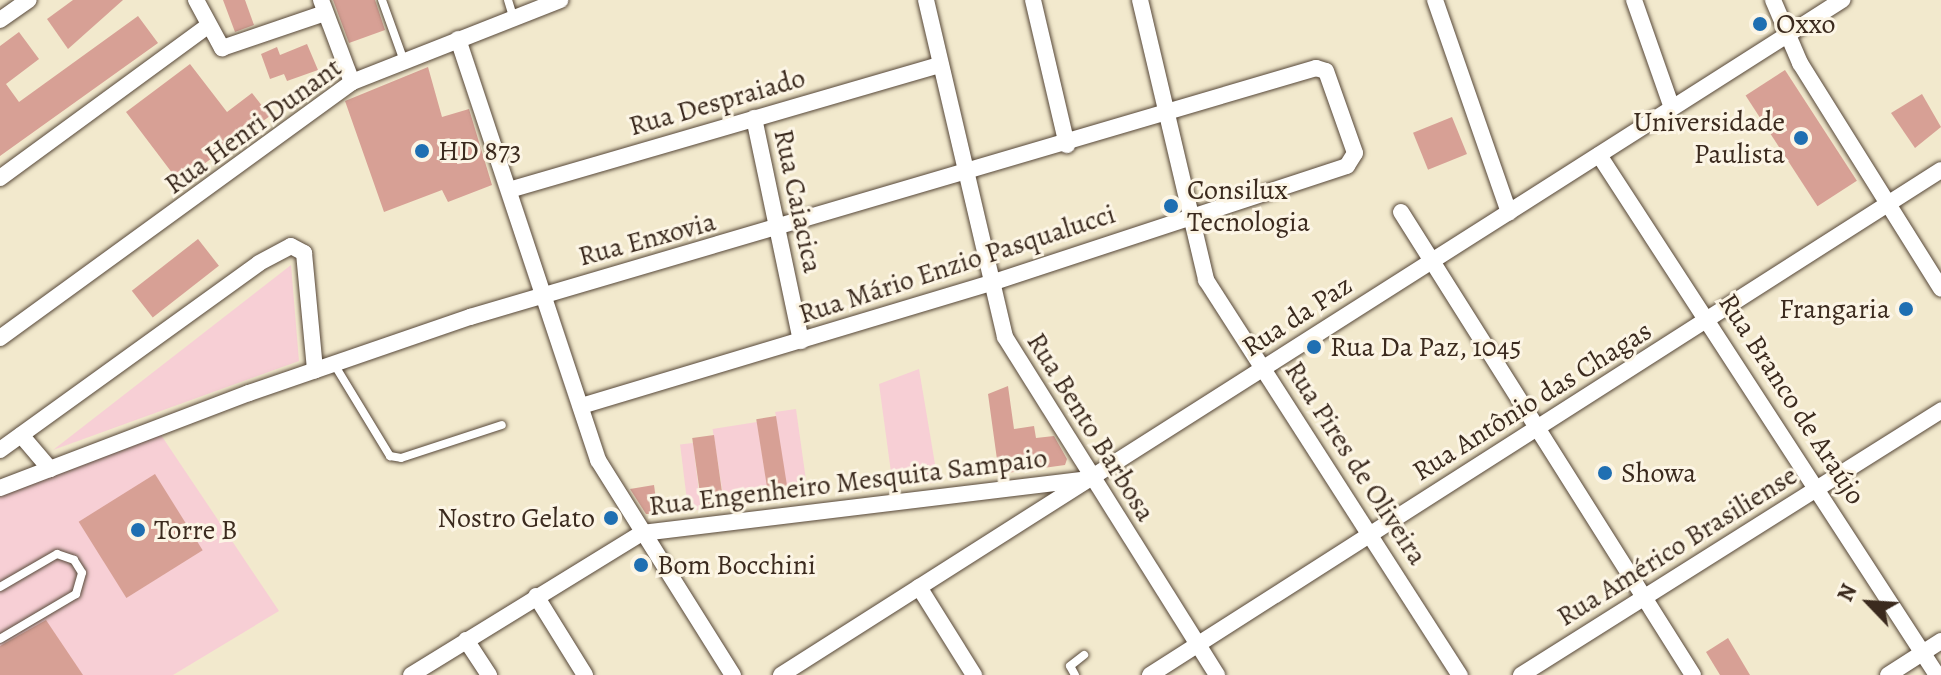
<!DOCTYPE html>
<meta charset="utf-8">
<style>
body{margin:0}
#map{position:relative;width:1941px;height:675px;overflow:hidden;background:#f2e9cd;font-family:Alegreya,serif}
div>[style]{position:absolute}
.built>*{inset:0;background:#f7cfd5;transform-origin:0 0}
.building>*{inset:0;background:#d7a095;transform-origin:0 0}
.roads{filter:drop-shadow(0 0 2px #564738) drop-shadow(0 0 2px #564738)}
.service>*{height:8px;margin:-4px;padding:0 4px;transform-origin:4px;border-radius:4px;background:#fff}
.minor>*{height:16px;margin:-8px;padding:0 8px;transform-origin:8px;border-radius:8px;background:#fff}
.dots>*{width:22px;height:22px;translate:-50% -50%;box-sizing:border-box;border:4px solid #fcf5e5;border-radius:50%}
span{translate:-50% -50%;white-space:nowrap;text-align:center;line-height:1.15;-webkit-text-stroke:6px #fcf5e5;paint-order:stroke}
.poi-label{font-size:28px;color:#3b2a1e}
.left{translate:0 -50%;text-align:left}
.right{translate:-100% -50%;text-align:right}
.street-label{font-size:28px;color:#3b2a1e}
.north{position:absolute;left:1829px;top:563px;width:80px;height:80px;-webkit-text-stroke:6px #fcf5e5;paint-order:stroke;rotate:295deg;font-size:22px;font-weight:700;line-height:32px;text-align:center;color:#3b2a1e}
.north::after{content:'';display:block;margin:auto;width:28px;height:36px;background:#3b2a1e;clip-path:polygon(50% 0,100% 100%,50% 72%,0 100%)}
</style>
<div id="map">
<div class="built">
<div style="clip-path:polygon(291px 265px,299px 361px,53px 450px)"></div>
<div style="clip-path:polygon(919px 369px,938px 482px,893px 487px,879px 384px)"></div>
<div style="left:796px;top:409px;width:89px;height:21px;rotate:82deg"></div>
<div style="left:757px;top:422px;width:81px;height:45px;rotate:81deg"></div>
<div style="clip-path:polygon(161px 435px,279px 611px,173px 675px,0 675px,0 496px)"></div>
<div style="left:693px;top:443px;width:67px;height:13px;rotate:83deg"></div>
</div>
<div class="building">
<div style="clip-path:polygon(73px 0,123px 0,68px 49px,47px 19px)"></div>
<div style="clip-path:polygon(223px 0,245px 0,254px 25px,235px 32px)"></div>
<div style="clip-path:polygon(333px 0,375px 0,385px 30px,349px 43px)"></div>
<div style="clip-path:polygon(138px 16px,158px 43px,0 156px,0 46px,19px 32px,39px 59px,6px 84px,19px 102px)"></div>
<div style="clip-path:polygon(307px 44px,318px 70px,287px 81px,284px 74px,270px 79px,261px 54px,277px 47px,280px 55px)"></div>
<div style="clip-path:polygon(190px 64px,227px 112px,252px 93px,270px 116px,179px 182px,126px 112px)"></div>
<div style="clip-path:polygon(428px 67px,442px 117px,469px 109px,492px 185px,448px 202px,442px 190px,384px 212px,345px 101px)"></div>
<div style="left:1785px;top:70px;width:132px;height:47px;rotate:57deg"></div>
<div style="clip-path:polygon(1922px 94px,1941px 127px,1915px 148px,1891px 113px)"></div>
<div style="left:1452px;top:117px;width:40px;height:42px;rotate:68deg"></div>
<div style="left:198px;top:239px;width:34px;height:84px;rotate:52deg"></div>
<div style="clip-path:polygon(1008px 386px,1014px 429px,1034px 426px,1036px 438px,1054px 436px,1067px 459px,1065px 465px,999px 474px,988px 394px)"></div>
<div style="left:776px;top:416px;width:85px;height:20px;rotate:81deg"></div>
<div style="left:714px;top:435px;width:73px;height:22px;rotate:82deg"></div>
<div style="left:155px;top:474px;width:90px;height:90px;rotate:58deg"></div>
<div style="clip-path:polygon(654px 485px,658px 514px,646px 514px,630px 489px)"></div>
<div style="clip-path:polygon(46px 620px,83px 675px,0 675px,0 646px)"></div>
<div style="clip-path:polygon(1728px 638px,1750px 675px,1720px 675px,1706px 652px)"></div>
</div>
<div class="roads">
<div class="service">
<div style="left:382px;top:0;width:65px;rotate:70.2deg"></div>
<div style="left:508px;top:0;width:17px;rotate:73deg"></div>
<div style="left:334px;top:364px;width:108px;rotate:58.7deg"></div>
<div style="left:390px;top:456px;width:11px;rotate:10deg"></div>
<div style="left:401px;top:458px;width:106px;rotate:-18.1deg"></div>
<div style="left:0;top:587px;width:66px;rotate:-30.1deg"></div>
<div style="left:57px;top:554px;width:18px;rotate:19deg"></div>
<div style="left:74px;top:560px;width:15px;rotate:58deg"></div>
<div style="left:82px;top:573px;width:22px;rotate:106deg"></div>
<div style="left:76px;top:594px;width:88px;rotate:149.4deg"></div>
<div style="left:1075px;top:675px;width:10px;rotate:-119deg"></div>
<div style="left:1070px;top:666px;width:18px;rotate:-38deg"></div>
</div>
<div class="minor">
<div style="left:196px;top:0;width:55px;rotate:61.6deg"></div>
<div style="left:222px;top:48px;width:109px;rotate:-18.8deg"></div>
<div style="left:321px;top:0;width:88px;rotate:69.3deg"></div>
<div style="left:926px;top:0;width:346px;rotate:76.8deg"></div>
<div style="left:1005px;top:337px;width:399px;rotate:57.9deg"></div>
<div style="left:1033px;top:0;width:149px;rotate:76.8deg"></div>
<div style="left:1140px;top:0;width:288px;rotate:76.7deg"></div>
<div style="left:1206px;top:280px;width:470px;rotate:57.3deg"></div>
<div style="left:1435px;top:0;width:225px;rotate:70.8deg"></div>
<div style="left:1634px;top:0;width:114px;rotate:70.6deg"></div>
<div style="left:1773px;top:0;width:69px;rotate:66.8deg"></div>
<div style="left:1800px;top:63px;width:266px;rotate:58deg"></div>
<div style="left:0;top:20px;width:35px;rotate:-35deg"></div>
<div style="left:458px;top:39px;width:444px;rotate:71.6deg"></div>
<div style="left:598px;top:460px;width:254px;rotate:57.9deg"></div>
<div style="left:754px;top:118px;width:228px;rotate:78.1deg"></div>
<div style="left:1599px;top:155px;width:620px;rotate:56.98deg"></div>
<div style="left:0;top:178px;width:255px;rotate:-36.2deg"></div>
<div style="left:509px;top:190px;width:449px;rotate:-16.2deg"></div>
<div style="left:1401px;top:212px;width:547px;rotate:57.76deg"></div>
<div style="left:0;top:338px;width:435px;rotate:-36deg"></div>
<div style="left:352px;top:82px;width:224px;rotate:-21.5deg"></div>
<div style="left:21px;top:435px;width:45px;rotate:49.5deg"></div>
<div style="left:0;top:450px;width:319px;rotate:-35.8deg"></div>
<div style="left:259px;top:263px;width:36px;rotate:-28deg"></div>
<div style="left:291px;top:246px;width:15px;rotate:28deg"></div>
<div style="left:304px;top:253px;width:118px;rotate:84.6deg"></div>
<div style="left:0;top:488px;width:267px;rotate:-20.9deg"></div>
<div style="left:249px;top:393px;width:234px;rotate:-19deg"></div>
<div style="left:470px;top:317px;width:882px;rotate:-16.4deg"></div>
<div style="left:1316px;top:68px;width:10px;rotate:17deg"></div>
<div style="left:1326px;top:71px;width:87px;rotate:70.5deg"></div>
<div style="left:1355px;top:153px;width:15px;rotate:122deg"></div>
<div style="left:1347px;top:166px;width:375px;rotate:161.8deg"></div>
<div style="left:991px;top:283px;width:428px;rotate:163.3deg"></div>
<div style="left:919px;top:587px;width:104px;rotate:58deg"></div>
<div style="left:536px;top:596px;width:93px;rotate:58.2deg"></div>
<div style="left:466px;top:640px;width:42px;rotate:56.7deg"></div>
<div style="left:411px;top:675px;width:271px;rotate:-31.6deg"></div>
<div style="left:642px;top:533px;width:447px;rotate:-6.9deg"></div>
<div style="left:781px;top:675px;width:1258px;rotate:-32.46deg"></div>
<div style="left:1150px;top:675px;width:938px;rotate:-32.56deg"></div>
<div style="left:1521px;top:675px;width:497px;rotate:-32.2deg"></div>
<div style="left:1888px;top:675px;width:63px;rotate:-32.7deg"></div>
</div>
</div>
<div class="dots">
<div style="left:1760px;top:24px;background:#1f6fb2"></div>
<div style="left:1801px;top:138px;background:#1f6fb2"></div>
<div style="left:422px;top:151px;background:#1f6fb2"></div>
<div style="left:1171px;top:206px;background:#1f6fb2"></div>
<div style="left:1906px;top:309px;background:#1f6fb2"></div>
<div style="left:1314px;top:347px;background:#1f6fb2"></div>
<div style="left:1605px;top:473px;background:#1f6fb2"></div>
<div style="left:611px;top:518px;background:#1f6fb2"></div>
<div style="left:138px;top:530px;background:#1f6fb2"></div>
<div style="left:641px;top:565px;background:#1f6fb2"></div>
</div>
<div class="poi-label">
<span class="left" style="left:1776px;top:24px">Oxxo</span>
<span class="right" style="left:1785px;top:138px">Universidade<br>Paulista</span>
<span class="left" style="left:438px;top:151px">HD 873</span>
<span class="left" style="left:1187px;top:206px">Consilux<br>Tecnologia</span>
<span class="right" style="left:1890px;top:309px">Frangaria</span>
<span class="left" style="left:1330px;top:347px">Rua Da Paz, 1045</span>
<span class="left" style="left:1621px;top:473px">Showa</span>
<span class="right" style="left:595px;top:518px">Nostro Gelato</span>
<span class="left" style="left:154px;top:530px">Torre B</span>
<span class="left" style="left:657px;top:565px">Bom Bocchini</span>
</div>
<div class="street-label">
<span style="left:717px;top:102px;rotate:-16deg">Rua Despraiado</span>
<span style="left:253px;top:126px;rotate:-36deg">Rua Henri Dunant</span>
<span style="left:798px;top:201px;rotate:78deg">Rua Caiacica</span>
<span style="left:647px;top:239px;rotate:-15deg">Rua Enxovia</span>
<span style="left:957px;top:264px;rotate:-18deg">Rua Mário Enzio Pasqualucci</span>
<span style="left:1297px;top:316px;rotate:-33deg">Rua da Paz</span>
<span style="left:1792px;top:399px;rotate:57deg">Rua Branco de Araújo</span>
<span style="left:1532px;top:401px;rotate:-32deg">Rua Antônio das Chagas</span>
<span style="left:1091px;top:427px;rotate:58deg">Rua Bento Barbosa</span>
<span style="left:1356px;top:463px;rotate:57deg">Rua Pires de Oliveira</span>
<span style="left:848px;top:482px;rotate:-7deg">Rua Engenheiro Mesquita Sampaio</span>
<span style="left:1677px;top:546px;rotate:-32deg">Rua Américo Brasiliense</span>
</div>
<div class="north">N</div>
</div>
